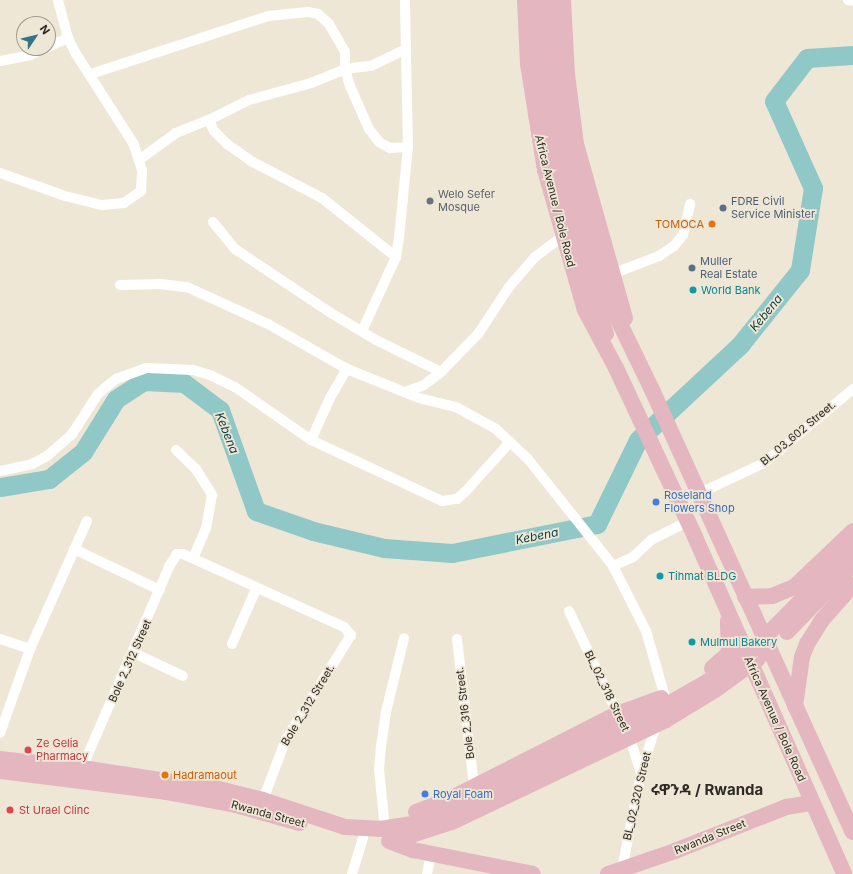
<!DOCTYPE html>
<meta charset="utf-8">
<style>
body{margin:0}
#map{position:relative;width:853px;height:874px;overflow:hidden;background:#efe7d6;font-family:Inter,"Noto Sans Ethiopic",sans-serif}
div>[style]{position:absolute}
.river>*{height:19px;margin:-9.5px;padding:0 9.5px;transform-origin:9.5px;border-radius:9.5px;background:#90c7c7}
.minor>*{height:10px;margin:-5px;padding:0 5px;transform-origin:5px;border-radius:5px;background:#fff}
.primary>*{height:16px;margin:-8px;padding:0 8px;transform-origin:8px;border-radius:8px;background:#e3b6c0}
.dots>*{width:11px;height:11px;translate:-50% -50%;box-sizing:border-box;border:2px solid #efe7d6;border-radius:50%}
span{translate:-50% -50%;white-space:nowrap;text-align:center;line-height:1.15;-webkit-text-stroke:3.5px #efe7d6;paint-order:stroke}
.worship-label{font-size:11px;color:#5b616d}
.left{translate:0 -50%;text-align:left}
.street-label{font-size:11px;color:#2d2a23}
.service-label{font-size:11px;color:#4e5e75}
.food-label{font-size:11px;color:#c56008}
.right{translate:-100% -50%;text-align:right}
.culture-label{font-size:11px;color:#0d838f}
.shop-label{font-size:11px;color:#366cbe}
.health-label{font-size:11px;color:#be3a42}
.water-label{font-size:12px;color:#0c4041;font-style:italic}
.district-label{font-size:15px;color:#2d2a23;font-weight:700}
.north{position:absolute;left:16px;top:16px;width:40px;height:40px;box-sizing:border-box;background:#efe7d6;border:1px solid #a19b8e;border-radius:50%;rotate:55deg;font-size:11px;font-weight:700;line-height:16px;text-align:center;color:#2d2a23}
.north::after{content:'';display:block;margin:auto;width:14px;height:18px;background:#327586;clip-path:polygon(50% 0,100% 100%,50% 72%,0 100%)}
</style>
<div id="map">
<div class="river">
<div style="left:0;top:487px;width:50px;rotate:-9.3deg"></div>
<div style="left:49px;top:479px;width:43px;rotate:-38.5deg"></div>
<div style="left:83px;top:452px;width:62px;rotate:-58.1deg"></div>
<div style="left:116px;top:399px;width:33px;rotate:-33deg"></div>
<div style="left:144px;top:381px;width:40px;rotate:2.9deg"></div>
<div style="left:184px;top:383px;width:45px;rotate:36.9deg"></div>
<div style="left:220px;top:410px;width:107px;rotate:70.4deg"></div>
<div style="left:256px;top:511px;width:60px;rotate:19.3deg"></div>
<div style="left:313px;top:531px;width:73px;rotate:13.5deg"></div>
<div style="left:384px;top:548px;width:68px;rotate:4.2deg"></div>
<div style="left:452px;top:553px;width:148px;rotate:-11.3deg"></div>
<div style="left:597px;top:524px;width:93px;rotate:-64deg"></div>
<div style="left:638px;top:440px;width:139px;rotate:-43deg"></div>
<div style="left:740px;top:345px;width:96px;rotate:-51.3deg"></div>
<div style="left:800px;top:270px;width:83px;rotate:-81deg"></div>
<div style="left:813px;top:188px;width:95px;rotate:-114.1deg"></div>
<div style="left:774px;top:101px;width:54px;rotate:-52.5deg"></div>
<div style="left:807px;top:58px;width:46px;rotate:-3.7deg"></div>
</div>
<div class="minor">
<div style="left:848px;top:0;width:5px;rotate:11deg"></div>
<div style="left:0;top:61px;width:31px;rotate:-11deg"></div>
<div style="left:30px;top:55px;width:42px;rotate:-24.1deg"></div>
<div style="left:91px;top:74px;width:186px;rotate:-18.1deg"></div>
<div style="left:268px;top:16px;width:40px;rotate:-5.7deg"></div>
<div style="left:308px;top:12px;width:10px;rotate:11deg"></div>
<div style="left:318px;top:14px;width:15px;rotate:42deg"></div>
<div style="left:329px;top:24px;width:32px;rotate:60deg"></div>
<div style="left:345px;top:52px;width:17px;rotate:90deg"></div>
<div style="left:345px;top:69px;width:18px;rotate:74deg"></div>
<div style="left:350px;top:86px;width:47px;rotate:66.2deg"></div>
<div style="left:369px;top:129px;width:16px;rotate:52deg"></div>
<div style="left:379px;top:142px;width:13px;rotate:29deg"></div>
<div style="left:390px;top:148px;width:18px;rotate:-3deg"></div>
<div style="left:209px;top:120px;width:12px;rotate:66deg"></div>
<div style="left:214px;top:131px;width:18px;rotate:45deg"></div>
<div style="left:227px;top:144px;width:32px;rotate:35deg"></div>
<div style="left:253px;top:162px;width:78px;rotate:27.6deg"></div>
<div style="left:322px;top:198px;width:95px;rotate:38.6deg"></div>
<div style="left:139px;top:160px;width:46px;rotate:-36.1deg"></div>
<div style="left:176px;top:133px;width:35px;rotate:-22deg"></div>
<div style="left:209px;top:120px;width:45px;rotate:-26.6deg"></div>
<div style="left:249px;top:100px;width:64px;rotate:-15.3deg"></div>
<div style="left:311px;top:83px;width:37px;rotate:-22deg"></div>
<div style="left:345px;top:69px;width:26px;rotate:-7deg"></div>
<div style="left:371px;top:66px;width:39px;rotate:-26deg"></div>
<div style="left:0;top:173px;width:69px;rotate:19.5deg"></div>
<div style="left:65px;top:196px;width:38px;rotate:14deg"></div>
<div style="left:102px;top:205px;width:22px;rotate:-5deg"></div>
<div style="left:124px;top:203px;width:21px;rotate:-35deg"></div>
<div style="left:141px;top:191px;width:21px;rotate:-87deg"></div>
<div style="left:142px;top:170px;width:28px;rotate:-108deg"></div>
<div style="left:133px;top:143px;width:106px;rotate:-122.6deg"></div>
<div style="left:76px;top:54px;width:18px;rotate:-117deg"></div>
<div style="left:68px;top:38px;width:39px;rotate:-105deg"></div>
<div style="left:213px;top:222px;width:35px;rotate:51deg"></div>
<div style="left:235px;top:249px;width:115px;rotate:33.7deg"></div>
<div style="left:331px;top:313px;width:52px;rotate:31deg"></div>
<div style="left:376px;top:340px;width:72px;rotate:26.2deg"></div>
<div style="left:612px;top:274px;width:50px;rotate:-21deg"></div>
<div style="left:659px;top:256px;width:18px;rotate:-34deg"></div>
<div style="left:674px;top:246px;width:14px;rotate:-51deg"></div>
<div style="left:683px;top:235px;width:32px;rotate:-77deg"></div>
<div style="left:120px;top:285px;width:41px;rotate:-1.4deg"></div>
<div style="left:161px;top:284px;width:26px;rotate:7deg"></div>
<div style="left:187px;top:287px;width:89px;rotate:24.6deg"></div>
<div style="left:268px;top:324px;width:91px;rotate:29.7deg"></div>
<div style="left:347px;top:369px;width:78px;rotate:21.9deg"></div>
<div style="left:419px;top:398px;width:38px;rotate:14deg"></div>
<div style="left:456px;top:407px;width:46px;rotate:28.8deg"></div>
<div style="left:496px;top:429px;width:44px;rotate:43.2deg"></div>
<div style="left:528px;top:459px;width:137px;rotate:51.5deg"></div>
<div style="left:613px;top:566px;width:73px;rotate:63.1deg"></div>
<div style="left:646px;top:631px;width:69px;rotate:73.9deg"></div>
<div style="left:665px;top:697px;width:6px;rotate:108deg"></div>
<div style="left:362px;top:331px;width:81px;rotate:-65.3deg"></div>
<div style="left:396px;top:257px;width:19px;rotate:-81deg"></div>
<div style="left:399px;top:238px;width:91px;rotate:-84.4deg"></div>
<div style="left:408px;top:147px;width:147px;rotate:-91.2deg"></div>
<div style="left:405px;top:392px;width:20px;rotate:-20deg"></div>
<div style="left:424px;top:385px;width:21px;rotate:-37deg"></div>
<div style="left:441px;top:372px;width:53px;rotate:-45.8deg"></div>
<div style="left:478px;top:334px;width:56px;rotate:-56.6deg"></div>
<div style="left:509px;top:287px;width:40px;rotate:-49deg"></div>
<div style="left:535px;top:257px;width:35px;rotate:-37deg"></div>
<div style="left:311px;top:440px;width:46px;rotate:-65.7deg"></div>
<div style="left:330px;top:398px;width:34px;rotate:-60deg"></div>
<div style="left:176px;top:450px;width:28px;rotate:44deg"></div>
<div style="left:196px;top:469px;width:31px;rotate:58deg"></div>
<div style="left:212px;top:495px;width:34px;rotate:100deg"></div>
<div style="left:206px;top:528px;width:33px;rotate:113deg"></div>
<div style="left:0;top:471px;width:33px;rotate:-12deg"></div>
<div style="left:32px;top:464px;width:17px;rotate:-28deg"></div>
<div style="left:47px;top:456px;width:33px;rotate:-41deg"></div>
<div style="left:72px;top:434px;width:48px;rotate:-57deg"></div>
<div style="left:98px;top:394px;width:11px;rotate:-41deg"></div>
<div style="left:106px;top:387px;width:13px;rotate:-39deg"></div>
<div style="left:116px;top:379px;width:33px;rotate:-20deg"></div>
<div style="left:147px;top:368px;width:46px;rotate:2.5deg"></div>
<div style="left:193px;top:370px;width:18px;rotate:16deg"></div>
<div style="left:210px;top:375px;width:28px;rotate:26deg"></div>
<div style="left:235px;top:387px;width:93px;rotate:34.9deg"></div>
<div style="left:311px;top:440px;width:145px;rotate:25deg"></div>
<div style="left:442px;top:501px;width:15px;rotate:-8deg"></div>
<div style="left:457px;top:499px;width:12px;rotate:-42deg"></div>
<div style="left:466px;top:491px;width:66px;rotate:-48.1deg"></div>
<div style="left:698px;top:494px;width:73px;rotate:-25.2deg"></div>
<div style="left:764px;top:463px;width:116px;rotate:-39.7deg"></div>
<div style="left:74px;top:549px;width:95px;rotate:25.5deg"></div>
<div style="left:613px;top:566px;width:22px;rotate:-24deg"></div>
<div style="left:633px;top:557px;width:25px;rotate:-43deg"></div>
<div style="left:651px;top:540px;width:40px;rotate:-26.6deg"></div>
<div style="left:569px;top:611px;width:119px;rotate:64.7deg"></div>
<div style="left:0;top:639px;width:32px;rotate:18deg"></div>
<div style="left:457px;top:639px;width:148px;rotate:83.4deg"></div>
<div style="left:232px;top:644px;width:60px;rotate:-66.4deg"></div>
<div style="left:134px;top:653px;width:54px;rotate:25.1deg"></div>
<div style="left:0;top:733px;width:89px;rotate:-70.3deg"></div>
<div style="left:30px;top:649px;width:140px;rotate:-66deg"></div>
<div style="left:628px;top:733px;width:42px;rotate:72deg"></div>
<div style="left:82px;top:768px;width:221px;rotate:-66.6deg"></div>
<div style="left:170px;top:565px;width:13px;rotate:-58deg"></div>
<div style="left:177px;top:554px;width:6px"></div>
<div style="left:183px;top:554px;width:177px;rotate:24.4deg"></div>
<div style="left:344px;top:627px;width:11px;rotate:49deg"></div>
<div style="left:351px;top:635px;width:123px;rotate:122deg"></div>
<div style="left:286px;top:739px;width:65px;rotate:110.7deg"></div>
<div style="left:384px;top:819px;width:50px;rotate:-95.7deg"></div>
<div style="left:379px;top:769px;width:22px;rotate:-85deg"></div>
<div style="left:381px;top:747px;width:35px;rotate:-82deg"></div>
<div style="left:386px;top:712px;width:76px;rotate:-76.3deg"></div>
<div style="left:352px;top:874px;width:38px;rotate:-73deg"></div>
<div style="left:427px;top:874px;width:21px;rotate:-79deg"></div>
<div style="left:621px;top:874px;width:103px;rotate:-78.8deg"></div>
<div style="left:641px;top:773px;width:53px;rotate:-72.6deg"></div>
</div>
<div class="primary">
<div style="left:525px;top:0;width:64px;rotate:87.3deg"></div>
<div style="left:528px;top:64px;width:107px;rotate:80.9deg"></div>
<div style="left:545px;top:170px;width:146px;rotate:74.1deg"></div>
<div style="left:585px;top:310px;width:66px;rotate:61.9deg"></div>
<div style="left:616px;top:368px;width:187px;rotate:64.9deg"></div>
<div style="left:695px;top:537px;width:368px;rotate:66.1deg"></div>
<div style="left:537px;top:0;width:68px;rotate:85.8deg"></div>
<div style="left:542px;top:68px;width:78px;rotate:81.9deg"></div>
<div style="left:553px;top:145px;width:92px;rotate:76.9deg"></div>
<div style="left:574px;top:235px;width:104px;rotate:72.1deg"></div>
<div style="left:549px;top:0;width:89px;rotate:85.5deg"></div>
<div style="left:556px;top:89px;width:79px;rotate:80.5deg"></div>
<div style="left:569px;top:167px;width:133px;rotate:73.9deg"></div>
<div style="left:606px;top:295px;width:108px;rotate:64.1deg"></div>
<div style="left:653px;top:392px;width:483px;rotate:65.6deg"></div>
<div style="left:563px;top:0;width:74px;rotate:86.9deg"></div>
<div style="left:567px;top:74px;width:71px;rotate:82.7deg"></div>
<div style="left:576px;top:144px;width:181px;rotate:74.3deg"></div>
<div style="left:745px;top:597px;width:27px;rotate:-2deg"></div>
<div style="left:772px;top:596px;width:24px;rotate:-22deg"></div>
<div style="left:794px;top:587px;width:81px;rotate:-43.5deg"></div>
<div style="left:787px;top:632px;width:95px;rotate:-45.9deg"></div>
<div style="left:712px;top:668px;width:23px;rotate:-41deg"></div>
<div style="left:729px;top:653px;width:32px;rotate:-92deg"></div>
<div style="left:795px;top:706px;width:49px;rotate:-81.9deg"></div>
<div style="left:802px;top:657px;width:14px;rotate:-69deg"></div>
<div style="left:807px;top:644px;width:28px;rotate:-58deg"></div>
<div style="left:822px;top:620px;width:47px;rotate:-48.5deg"></div>
<div style="left:0;top:759px;width:82px;rotate:6.3deg"></div>
<div style="left:82px;top:768px;width:134px;rotate:8.6deg"></div>
<div style="left:215px;top:788px;width:49px;rotate:14deg"></div>
<div style="left:263px;top:800px;width:86px;rotate:18.2deg"></div>
<div style="left:345px;top:827px;width:35px;rotate:3deg"></div>
<div style="left:380px;top:829px;width:36px;rotate:-9deg"></div>
<div style="left:416px;top:823px;width:59px;rotate:-21.8deg"></div>
<div style="left:471px;top:801px;width:214px;rotate:-26.1deg"></div>
<div style="left:663px;top:707px;width:51px;rotate:-29.6deg"></div>
<div style="left:707px;top:682px;width:55px;rotate:-35.4deg"></div>
<div style="left:752px;top:650px;width:144px;rotate:-45.3deg"></div>
<div style="left:0;top:771px;width:167px;rotate:7.2deg"></div>
<div style="left:166px;top:792px;width:71px;rotate:10.5deg"></div>
<div style="left:236px;top:805px;width:66px;rotate:15.9deg"></div>
<div style="left:416px;top:812px;width:36px;rotate:-21deg"></div>
<div style="left:450px;top:799px;width:187px;rotate:-27deg"></div>
<div style="left:617px;top:714px;width:47px;rotate:-20deg"></div>
<div style="left:389px;top:841px;width:26px;rotate:21deg"></div>
<div style="left:413px;top:850px;width:122px;rotate:11.3deg"></div>
<div style="left:393px;top:841px;width:62px;rotate:-17.9deg"></div>
<div style="left:452px;top:822px;width:237px;rotate:-25.5deg"></div>
<div style="left:666px;top:720px;width:57px;rotate:-31.5deg"></div>
<div style="left:715px;top:690px;width:53px;rotate:-35.8deg"></div>
<div style="left:608px;top:874px;width:71px;rotate:-18.9deg"></div>
<div style="left:675px;top:851px;width:119px;rotate:-21.6deg"></div>
<div style="left:786px;top:807px;width:26px;rotate:-9deg"></div>
</div>
<div class="dots">
<div style="left:430px;top:201px;background:#6b7280"></div>
<div style="left:723px;top:208px;background:#5c6f8a"></div>
<div style="left:712px;top:224px;background:#e8710a"></div>
<div style="left:692px;top:268px;background:#5c6f8a"></div>
<div style="left:693px;top:290px;background:#0f9aa8"></div>
<div style="left:656px;top:502px;background:#3f7fe0"></div>
<div style="left:660px;top:576px;background:#0f9aa8"></div>
<div style="left:692px;top:642px;background:#0f9aa8"></div>
<div style="left:28px;top:750px;background:#e0444e"></div>
<div style="left:165px;top:775px;background:#e8710a"></div>
<div style="left:425px;top:794px;background:#3f7fe0"></div>
<div style="left:10px;top:810px;background:#e0444e"></div>
</div>
<div class="worship-label">
<span class="left" style="left:438px;top:201px">Welo Sefer<br>Mosque</span>
</div>
<div class="street-label">
<span style="left:555px;top:201px;rotate:76deg">Africa Avenue / Bole Road</span>
<span style="left:798px;top:433px;rotate:-40deg">BL_03_602 Street.</span>
<span style="left:130px;top:661px;rotate:-66deg">Bole 2_312 Street</span>
<span style="left:607px;top:691px;rotate:64deg">BL_02_318 Street</span>
<span style="left:308px;top:705px;rotate:-59deg">Bole 2_312 Street.</span>
<span style="left:465px;top:713px;rotate:-97deg">Bole 2_316 Street.</span>
<span style="left:775px;top:719px;rotate:66deg">Africa Avenue / Bole Road</span>
<span style="left:637px;top:796px;rotate:-77deg">BL_02_320 Street</span>
<span style="left:268px;top:814px;rotate:15deg">Rwanda Street</span>
<span style="left:710px;top:837px;rotate:-22deg">Rwanda Street</span>
</div>
<div class="service-label">
<span class="left" style="left:731px;top:208px">FDRE Civil<br>Service Minister</span>
<span class="left" style="left:700px;top:268px">Muller<br>Real Estate</span>
</div>
<div class="food-label">
<span class="right" style="left:704px;top:224px">TOMOCA</span>
<span class="left" style="left:173px;top:775px">Hadramaout</span>
</div>
<div class="culture-label">
<span class="left" style="left:701px;top:290px">World Bank</span>
<span class="left" style="left:668px;top:576px">Tihmat BLDG</span>
<span class="left" style="left:700px;top:642px">Mulmul Bakery</span>
</div>
<div class="shop-label">
<span class="left" style="left:664px;top:502px">Roseland<br>Flowers Shop</span>
<span class="left" style="left:433px;top:794px">Royal Foam</span>
</div>
<div class="health-label">
<span class="left" style="left:36px;top:750px">Ze Gelia<br>Pharmacy</span>
<span class="left" style="left:19px;top:810px">St Urael Clinc</span>
</div>
<div class="water-label">
<span style="left:766px;top:313px;rotate:-51deg">Kebena</span>
<span style="left:227px;top:433px;rotate:68deg">Kebena</span>
<span style="left:537px;top:536px;rotate:-11deg">Kebena</span>
</div>
<div class="district-label">
<span style="left:707px;top:790px">ሩዋንዳ / Rwanda</span>
</div>
<div class="north">N</div>
</div>
